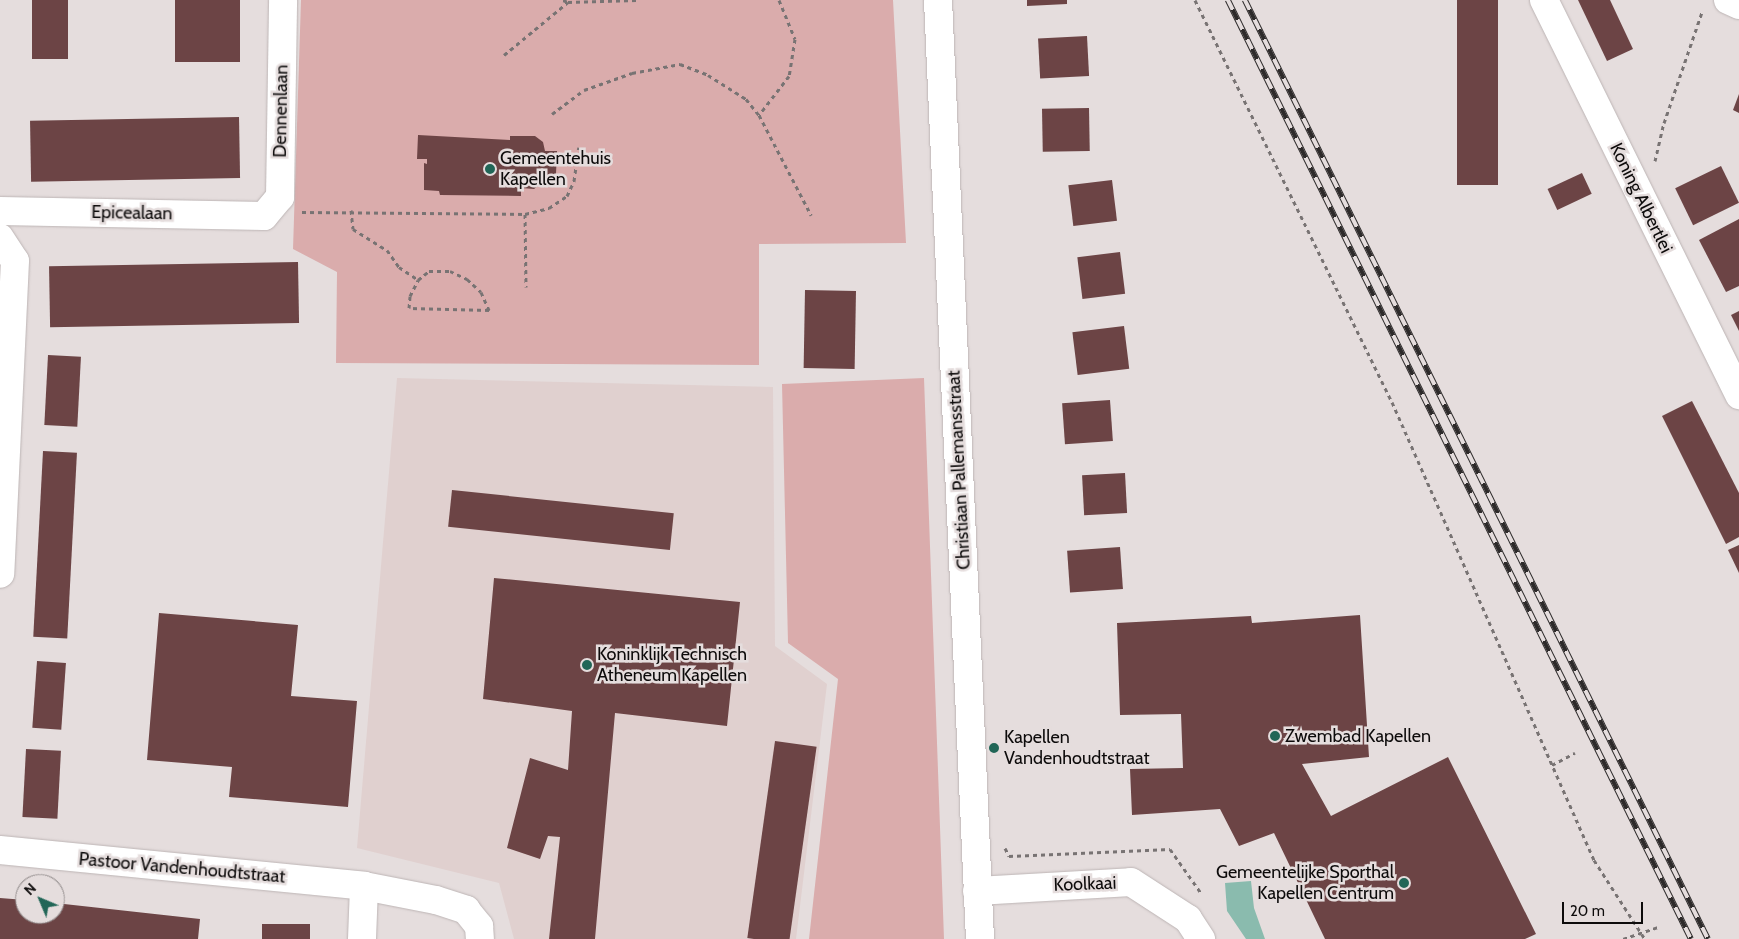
<!DOCTYPE html>
<style>
body{margin:0}
#map{position:relative;width:1739px;height:939px;overflow:hidden;background:#e5dddd;font-family:Cabin,sans-serif}
div>[style]{position:absolute}
.built>*{inset:0;background:#e0d0cf}
.green>*{inset:0;background:#daacac}
.water>*{inset:0;background:#8abbae}
.building>*{inset:0;background:#6c4445;transform-origin:0 0}
.path>*{height:3px;margin-top:-1.5px;transform-origin:0;background:repeating-linear-gradient(90deg,#787373 0 4px,transparent 0 8px)}
.roads{filter:drop-shadow(0 0 1px #bdb5b5) drop-shadow(0 0 1px #bdb5b5)}
.minor>*{height:28px;margin:-14px;padding:0 14px;transform-origin:14px;border-radius:14px;background:#fff}
.rail>*{height:5.5px;margin-top:-2.75px;transform-origin:0;background:repeating-linear-gradient(90deg,#e5dddd 0 11px,#2d2a2a 0 22px);box-sizing:border-box;border-block:1px solid #2d2a2a}
.dots>*{width:14px;height:14px;translate:-50% -50%;box-sizing:border-box;border:2px solid #e5dddd;border-radius:50%}
span{translate:-50% -50%;white-space:nowrap;text-align:center;line-height:1.15;-webkit-text-stroke:5px #e5dddd;paint-order:stroke}
.street-label{font-size:18px;color:#0d0b0b}
.poi-label{font-size:18px;color:#0d0b0b}
.left{translate:0 -50%;text-align:left}
.right{translate:-100% -50%;text-align:right}
.north{position:absolute;left:15px;top:874px;width:50px;height:50px;box-sizing:border-box;background:#e5dddd;border:1px solid #8f8989;border-radius:50%;rotate:315deg;font-size:14px;font-weight:700;line-height:20px;text-align:center;color:#0d0b0b}
.north::after{content:'';display:block;margin:auto;width:18px;height:22px;background:#216657;clip-path:polygon(50% 0,100% 100%,50% 72%,0 100%)}
.scale{position:absolute;left:1562px;top:902px;width:81px;height:22px;box-sizing:border-box;border:2px solid #0d0b0b;border-top:0;padding-left:6px;font-size:15px;line-height:18px;white-space:nowrap;color:#0d0b0b;-webkit-text-stroke:4px #e5dddd;paint-order:stroke}
</style>
<div id="map">
<div class="built">
<div style="clip-path:polygon(397px 378px,773px 387px,775px 646px,827px 684px,796px 939px,514px 939px,499px 883px,357px 848px)"></div>
</div>
<div class="green">
<div style="clip-path:polygon(301px 0,893px 0,906px 243px,759px 244px,759px 365px,336px 363px,337px 272px,293px 249px)"></div>
<div style="clip-path:polygon(924px 378px,944px 939px,809px 939px,838px 679px,788px 643px,782px 384px)"></div>
</div>
<div class="water">
<div style="clip-path:polygon(1251px 881px,1254px 908px,1265px 939px,1246px 939px,1227px 911px,1225px 883px)"></div>
</div>
<div class="building">
<div style="left:32px;top:0;width:36px;height:59px"></div>
<div style="left:175px;top:0;width:65px;height:62px"></div>
<div style="clip-path:polygon(1027px 0,1067px 0,1067px 4px,1027px 6px)"></div>
<div style="left:1457px;top:0;width:41px;height:185px"></div>
<div style="clip-path:polygon(1578px 0,1610px 0,1633px 49px,1607px 61px)"></div>
<div style="left:1087px;top:36px;width:40px;height:49px;rotate:87deg"></div>
<div style="clip-path:polygon(1739px 94px,1739px 113px,1733px 110px)"></div>
<div style="left:1089px;top:108px;width:43px;height:47px;rotate:89deg"></div>
<div style="left:239px;top:117px;width:61px;height:209px;rotate:89deg"></div>
<div style="clip-path:polygon(418px 135px,510px 140px,510px 136px,535px 136px,543px 142px,545px 151px,557px 151px,556px 174px,545px 175px,543px 182px,534px 189px,521px 188px,521px 196px,440px 195px,439px 191px,424px 190px,424px 163px,427px 164px,427px 159px,417px 159px)"></div>
<div style="left:1721px;top:166px;width:41px;height:51px;rotate:64deg"></div>
<div style="left:1582px;top:173px;width:23px;height:38px;rotate:65deg"></div>
<div style="left:1112px;top:180px;width:41px;height:44px;rotate:83deg"></div>
<div style="clip-path:polygon(1739px 219px,1739px 286px,1726px 292px,1699px 240px)"></div>
<div style="left:1120px;top:252px;width:42px;height:43px;rotate:83deg"></div>
<div style="left:298px;top:262px;width:61px;height:249px;rotate:89deg"></div>
<div style="left:805px;top:290px;width:51px;height:78px;rotate:1deg"></div>
<div style="clip-path:polygon(1739px 311px,1739px 331px,1731px 315px)"></div>
<div style="left:1124px;top:326px;width:43px;height:52px;rotate:83deg"></div>
<div style="left:48px;top:355px;width:33px;height:70px;rotate:3deg"></div>
<div style="left:1110px;top:400px;width:41px;height:48px;rotate:86deg"></div>
<div style="clip-path:polygon(1692px 401px,1739px 493px,1739px 537px,1726px 544px,1662px 416px)"></div>
<div style="left:43px;top:451px;width:34px;height:186px;rotate:3deg"></div>
<div style="left:1125px;top:473px;width:40px;height:43px;rotate:87deg"></div>
<div style="left:452px;top:490px;width:223px;height:37px;rotate:6deg"></div>
<div style="clip-path:polygon(1739px 545px,1739px 573px,1728px 550px)"></div>
<div style="left:1120px;top:547px;width:42px;height:53px;rotate:86deg"></div>
<div style="clip-path:polygon(494px 578px,740px 602px,727px 726px,615px 713px,595px 939px,549px 939px,560px 837px,548px 836px,540px 859px,507px 848px,530px 758px,568px 770px,572px 711px,483px 699px)"></div>
<div style="clip-path:polygon(159px 613px,298px 625px,291px 696px,357px 701px,348px 807px,229px 797px,232px 767px,147px 760px)"></div>
<div style="clip-path:polygon(1360px 615px,1369px 757px,1302px 764px,1331px 816px,1448px 757px,1536px 934px,1525px 939px,1325px 939px,1274px 833px,1239px 846px,1220px 809px,1132px 815px,1130px 769px,1183px 768px,1181px 714px,1120px 715px,1117px 623px,1251px 616px,1252px 623px)"></div>
<div style="left:37px;top:661px;width:29px;height:67px;rotate:4deg"></div>
<div style="left:775px;top:741px;width:42px;height:199px;rotate:8deg"></div>
<div style="left:26px;top:749px;width:35px;height:68px;rotate:3deg"></div>
<div style="clip-path:polygon(0 898px,25px 900px,25px 914px,55px 914px,55px 903px,200px 919px,198px 939px,0 939px)"></div>
<div style="left:310px;top:924px;width:15px;height:48px;rotate:90deg"></div>
</div>
<div class="path">
<div style="left:563px;top:0;width:5px;rotate:22deg"></div>
<div style="left:779px;top:0;width:42px;rotate:67.7deg"></div>
<div style="left:795px;top:39px;width:37px;rotate:99deg"></div>
<div style="left:789px;top:76px;width:49px;rotate:127.6deg"></div>
<div style="left:759px;top:115px;width:113px;rotate:62.5deg"></div>
<div style="left:1195px;top:0;width:448px;rotate:63.9deg"></div>
<div style="left:1392px;top:402px;width:501px;rotate:66.2deg"></div>
<div style="left:1594px;top:860px;width:94px;rotate:57.2deg"></div>
<div style="left:504px;top:55px;width:83px;rotate:-39.6deg"></div>
<div style="left:568px;top:2px;width:69px;rotate:-1.7deg"></div>
<div style="left:552px;top:114px;width:40px;rotate:-37deg"></div>
<div style="left:584px;top:90px;width:51px;rotate:-19.5deg"></div>
<div style="left:632px;top:73px;width:49px;rotate:-10.6deg"></div>
<div style="left:680px;top:64px;width:30px;rotate:21deg"></div>
<div style="left:708px;top:75px;width:45px;rotate:32.3deg"></div>
<div style="left:746px;top:99px;width:21px;rotate:51deg"></div>
<div style="left:1655px;top:161px;width:39px;rotate:-77deg"></div>
<div style="left:1664px;top:123px;width:117px;rotate:-71.1deg"></div>
<div style="left:351px;top:210px;width:19px;rotate:84deg"></div>
<div style="left:353px;top:229px;width:40px;rotate:32deg"></div>
<div style="left:387px;top:250px;width:21px;rotate:55deg"></div>
<div style="left:399px;top:267px;width:23px;rotate:34deg"></div>
<div style="left:302px;top:212px;width:223px;rotate:0.5deg"></div>
<div style="left:525px;top:214px;width:25px;rotate:-14deg"></div>
<div style="left:549px;top:208px;width:22px;rotate:-34deg"></div>
<div style="left:567px;top:196px;width:17px;rotate:-65deg"></div>
<div style="left:574px;top:181px;width:34px;rotate:-82deg"></div>
<div style="left:525px;top:214px;width:73px;rotate:89.2deg"></div>
<div style="left:429px;top:271px;width:21px"></div>
<div style="left:450px;top:271px;width:19px;rotate:25deg"></div>
<div style="left:467px;top:279px;width:19px;rotate:43deg"></div>
<div style="left:481px;top:292px;width:20px;rotate:66deg"></div>
<div style="left:489px;top:310px;width:80px;rotate:-178.6deg"></div>
<div style="left:409px;top:308px;width:12px;rotate:-85deg"></div>
<div style="left:410px;top:296px;width:18px;rotate:-63deg"></div>
<div style="left:418px;top:280px;width:14px;rotate:-39deg"></div>
<div style="left:1552px;top:765px;width:26px;rotate:-28deg"></div>
<div style="left:1005px;top:848px;width:9px;rotate:63deg"></div>
<div style="left:1009px;top:856px;width:161px;rotate:-2.5deg"></div>
<div style="left:1170px;top:849px;width:54px;rotate:54.8deg"></div>
<div style="left:1623px;top:939px;width:39px;rotate:-19deg"></div>
</div>
<div class="roads">
<div class="minor">
<div style="left:938px;top:0;width:940px;rotate:87.44deg"></div>
<div style="left:1544px;top:0;width:441px;rotate:63.7deg"></div>
<div style="left:1728px;top:0;width:12px;rotate:24deg"></div>
<div style="left:0;top:211px;width:264px;rotate:1.1deg"></div>
<div style="left:264px;top:216px;width:25px;rotate:-50deg"></div>
<div style="left:280px;top:197px;width:197px;rotate:-89.1deg"></div>
<div style="left:0;top:238px;width:27px;rotate:57deg"></div>
<div style="left:15px;top:261px;width:313px;rotate:92.7deg"></div>
<div style="left:0;top:850px;width:366px;rotate:5.6deg"></div>
<div style="left:364px;top:886px;width:73px;rotate:11deg"></div>
<div style="left:436px;top:900px;width:32px;rotate:18deg"></div>
<div style="left:466px;top:910px;width:21px;rotate:51deg"></div>
<div style="left:479px;top:926px;width:13px;rotate:86deg"></div>
<div style="left:977px;top:891px;width:154px;rotate:-3.3deg"></div>
<div style="left:1131px;top:882px;width:68px;rotate:33deg"></div>
<div style="left:1188px;top:919px;width:24px;rotate:57deg"></div>
<div style="left:362px;top:939px;width:53px;rotate:-87.8deg"></div>
</div>
</div>
<div class="rail">
<div style="left:1228px;top:0;width:1047px;rotate:63.75deg"></div>
<div style="left:1245px;top:0;width:1047px;rotate:63.75deg"></div>
</div>
<div class="dots">
<div style="left:490px;top:169px;background:#216657"></div>
<div style="left:587px;top:665px;background:#216657"></div>
<div style="left:1275px;top:736px;background:#216657"></div>
<div style="left:994px;top:748px;background:#216657"></div>
<div style="left:1404px;top:883px;background:#216657"></div>
</div>
<div class="street-label">
<span style="left:281px;top:111px;rotate:-89deg">Dennenlaan</span>
<span style="left:1641px;top:198px;rotate:64deg">Koning Albertlei</span>
<span style="left:132px;top:213px;rotate:1deg">Epicealaan</span>
<span style="left:959px;top:470px;rotate:-93deg">Christiaan Pallemansstraat</span>
<span style="left:182px;top:868px;rotate:5deg">Pastoor Vandenhoudtstraat</span>
<span style="left:1085px;top:884px;rotate:-2deg">Koolkaai</span>
</div>
<div class="poi-label">
<span class="left" style="left:500px;top:169px">Gemeentehuis<br>Kapellen</span>
<span class="left" style="left:597px;top:665px">Koninklijk Technisch<br>Atheneum Kapellen</span>
<span class="left" style="left:1285px;top:736px">Zwembad Kapellen</span>
<span class="left" style="left:1004px;top:748px">Kapellen<br>Vandenhoudtstraat</span>
<span class="right" style="left:1394px;top:883px">Gemeentelijke Sporthal<br>Kapellen Centrum</span>
</div>
<div class="north">N</div>
<div class="scale">20 m</div>
</div>
